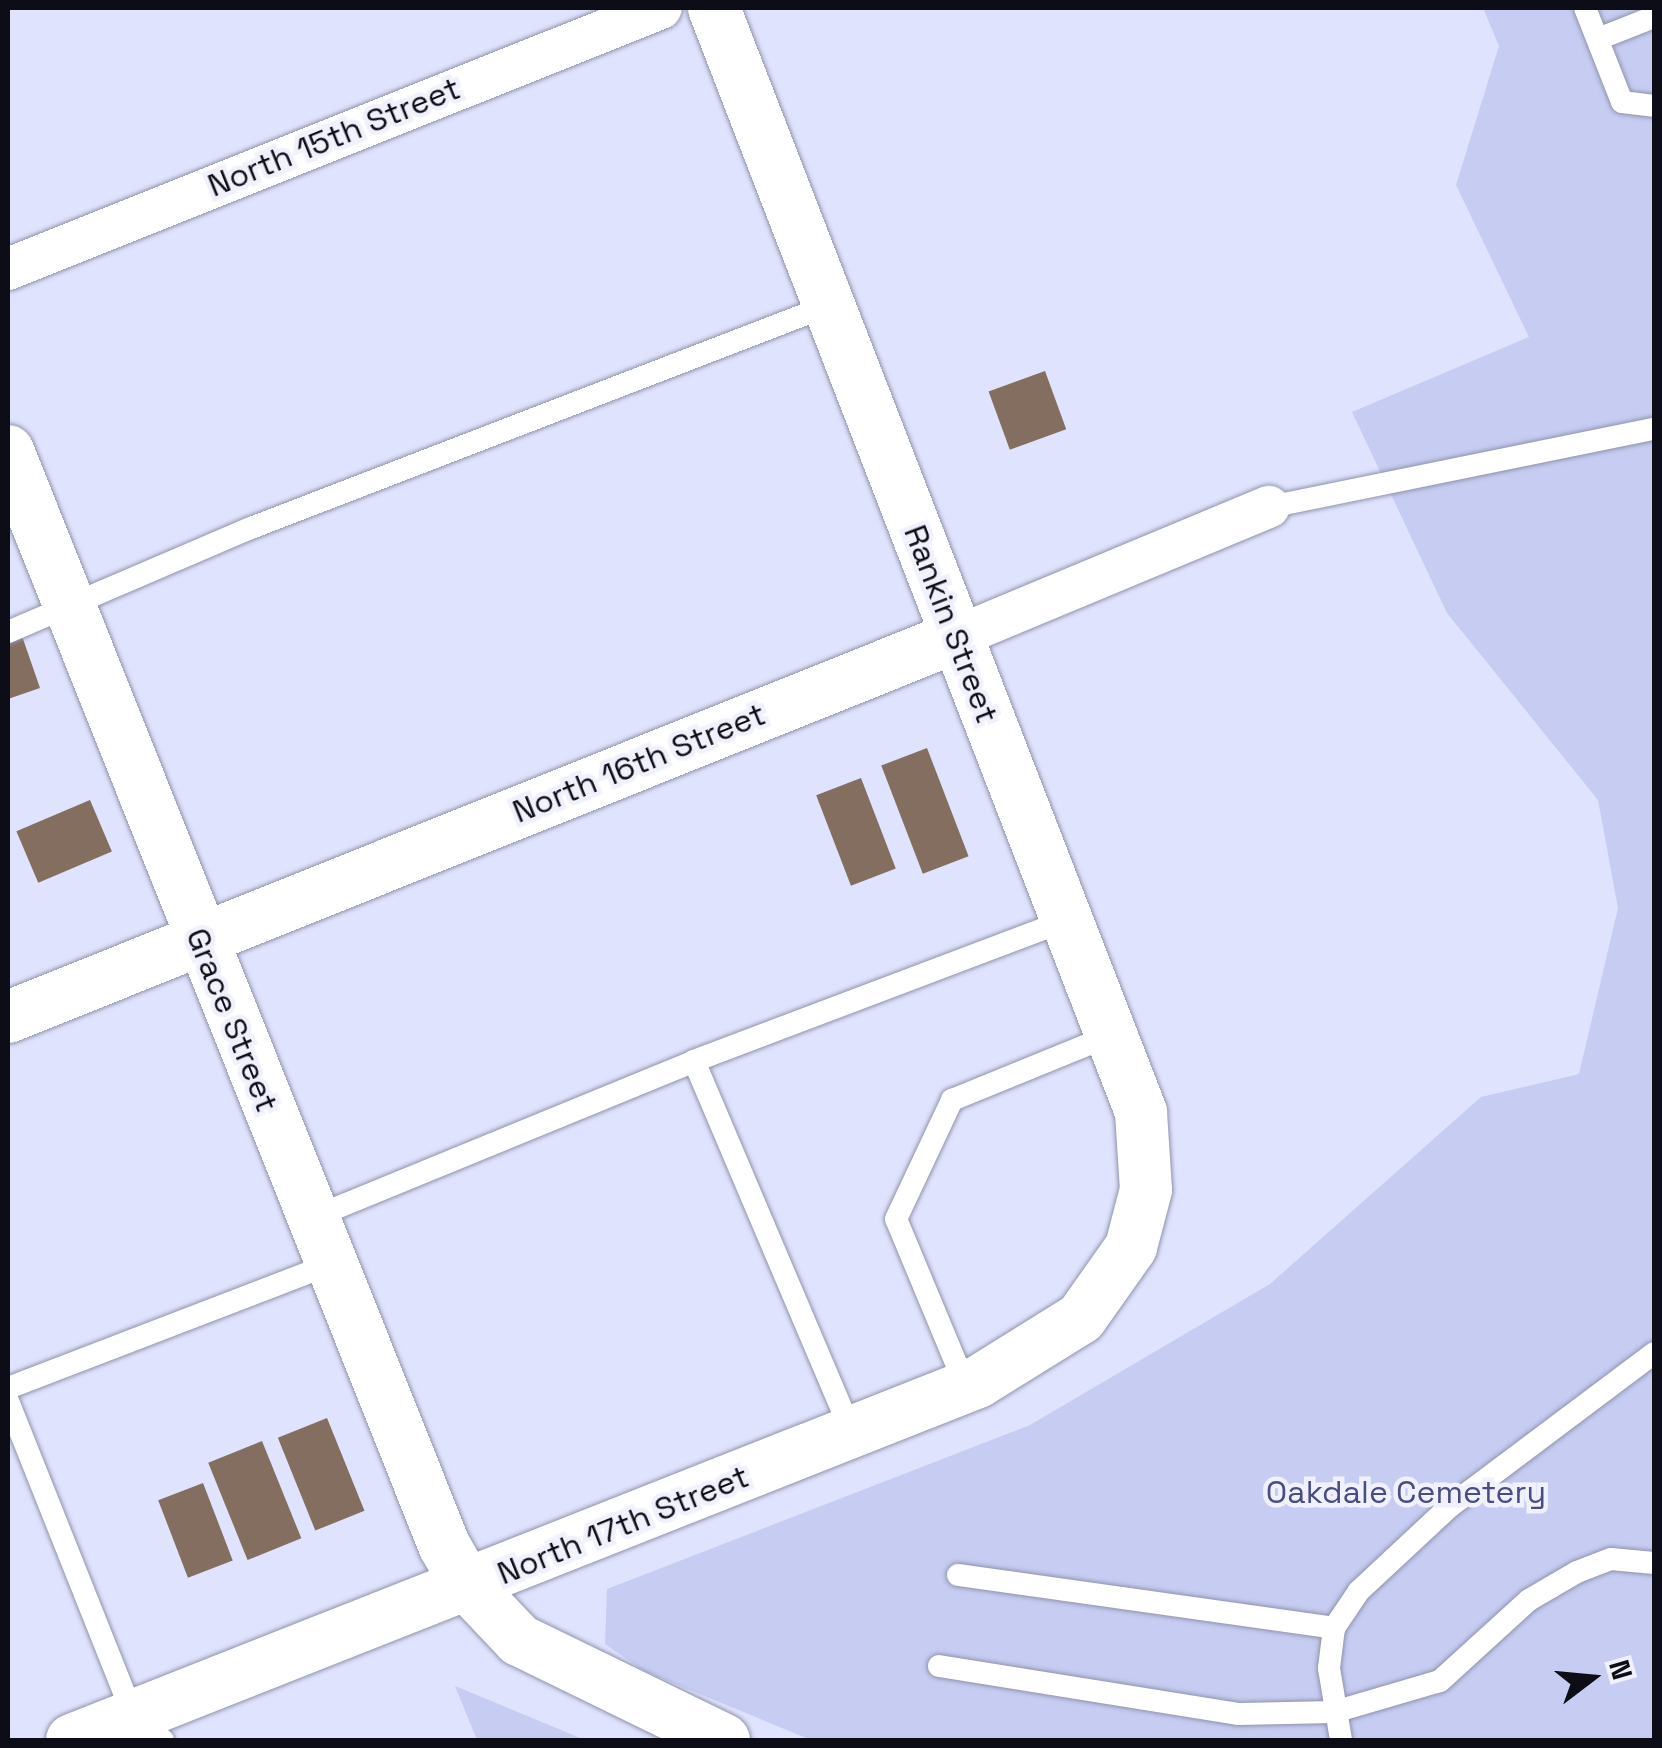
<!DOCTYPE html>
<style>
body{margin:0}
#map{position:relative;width:1662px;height:1748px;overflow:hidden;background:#dfe3fd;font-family:"Space Grotesk",sans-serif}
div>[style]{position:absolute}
.green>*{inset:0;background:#c6ccf2}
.building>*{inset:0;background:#846e5f;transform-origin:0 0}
.roads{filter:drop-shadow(0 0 2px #8f93ab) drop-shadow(0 0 2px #8f93ab)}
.service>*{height:22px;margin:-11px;padding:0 11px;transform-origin:11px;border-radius:11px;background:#fff}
.minor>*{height:42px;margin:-21px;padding:0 21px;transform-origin:21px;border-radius:21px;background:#fff}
.tertiary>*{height:52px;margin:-26px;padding:0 26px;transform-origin:26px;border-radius:26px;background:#fff}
span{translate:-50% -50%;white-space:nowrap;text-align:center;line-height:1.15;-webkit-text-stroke:9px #f0f1fc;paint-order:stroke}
.street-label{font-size:32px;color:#0c0d16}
.park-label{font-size:32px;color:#494d86}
.frame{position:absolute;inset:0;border:10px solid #0c0d16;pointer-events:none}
.north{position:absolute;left:1542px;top:1628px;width:100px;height:100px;-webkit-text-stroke:8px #f0f1fc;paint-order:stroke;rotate:74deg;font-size:28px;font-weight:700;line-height:40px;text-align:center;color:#0c0d16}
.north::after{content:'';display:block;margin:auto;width:35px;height:45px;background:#0c0d16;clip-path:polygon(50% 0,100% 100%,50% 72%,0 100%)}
</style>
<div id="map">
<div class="green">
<div style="clip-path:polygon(1483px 8px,1654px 8px,1654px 1740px,811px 1740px,644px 1671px,605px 1644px,607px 1589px,1030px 1425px,1270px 1284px,1481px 1097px,1579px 1074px,1618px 908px,1598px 800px,1447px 613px,1352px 412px,1529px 337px,1456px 185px,1499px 46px)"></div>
<div style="clip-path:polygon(455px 1686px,585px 1740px,477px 1740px)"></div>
</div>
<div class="building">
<div style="left:1045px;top:371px;width:62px;height:60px;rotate:70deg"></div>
<div style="clip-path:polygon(22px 636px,40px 688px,8px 699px,8px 641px)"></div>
<div style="left:927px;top:748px;width:116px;height:49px;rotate:69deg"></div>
<div style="left:861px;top:778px;width:97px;height:48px;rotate:69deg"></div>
<div style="left:90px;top:800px;width:56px;height:80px;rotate:67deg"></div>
<div style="left:327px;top:1418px;width:100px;height:53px;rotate:68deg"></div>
<div style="left:262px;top:1441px;width:105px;height:58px;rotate:68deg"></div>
<div style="left:203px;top:1483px;width:83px;height:48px;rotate:69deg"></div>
</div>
<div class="roads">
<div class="service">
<div style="left:1585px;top:8px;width:101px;rotate:68.5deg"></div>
<div style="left:1622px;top:102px;width:32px;rotate:7deg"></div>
<div style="left:1598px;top:39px;width:60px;rotate:-21.4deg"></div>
<div style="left:1269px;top:507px;width:393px;rotate:-11.5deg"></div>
<div style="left:8px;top:632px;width:264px;rotate:-23.2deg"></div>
<div style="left:251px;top:528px;width:617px;rotate:-21.08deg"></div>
<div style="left:694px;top:1061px;width:404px;rotate:67deg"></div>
<div style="left:312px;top:1218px;width:413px;rotate:-22.3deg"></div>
<div style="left:694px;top:1061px;width:399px;rotate:-20.7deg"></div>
<div style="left:966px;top:1387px;width:182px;rotate:-112.6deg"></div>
<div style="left:896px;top:1219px;width:132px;rotate:-64.8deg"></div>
<div style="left:952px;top:1100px;width:172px;rotate:-22.2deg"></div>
<div style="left:8px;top:1388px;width:346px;rotate:-21deg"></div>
<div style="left:8px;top:1401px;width:338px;rotate:68.3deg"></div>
<div style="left:133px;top:1715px;width:39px;rotate:40deg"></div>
<div style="left:958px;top:1575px;width:380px;rotate:8deg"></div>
<div style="left:939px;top:1666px;width:304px;rotate:9.1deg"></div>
<div style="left:1239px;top:1714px;width:95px;rotate:-1.2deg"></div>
<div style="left:1334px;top:1712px;width:110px;rotate:-16.3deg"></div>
<div style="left:1440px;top:1681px;width:120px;rotate:-42.3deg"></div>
<div style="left:1529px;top:1600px;width:56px;rotate:-30.3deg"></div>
<div style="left:1577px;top:1572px;width:36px;rotate:-21deg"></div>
<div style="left:1611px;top:1559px;width:43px;rotate:5.3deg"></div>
<div style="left:1341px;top:1740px;width:73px;rotate:-99.5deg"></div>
<div style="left:1329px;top:1668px;width:40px;rotate:-82.9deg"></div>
<div style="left:1334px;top:1628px;width:45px;rotate:-56deg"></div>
<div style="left:1359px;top:1591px;width:123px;rotate:-43deg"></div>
<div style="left:1449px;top:1507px;width:256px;rotate:-36.9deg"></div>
</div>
<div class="minor">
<div style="left:8px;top:269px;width:703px;rotate:-21.79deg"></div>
<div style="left:956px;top:637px;width:339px;rotate:-22.6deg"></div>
</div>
<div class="tertiary">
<div style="left:8px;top:451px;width:1178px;rotate:68.27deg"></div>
<div style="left:444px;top:1545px;width:46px;rotate:60.1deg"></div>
<div style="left:467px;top:1585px;width:76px;rotate:46.6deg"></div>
<div style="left:519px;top:1640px;width:228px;rotate:26deg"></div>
<div style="left:8px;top:1017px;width:1021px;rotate:-21.84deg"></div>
<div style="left:72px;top:1740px;width:974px;rotate:-21.56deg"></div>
<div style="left:978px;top:1382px;width:121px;rotate:-31.9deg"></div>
<div style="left:1081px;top:1318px;width:87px;rotate:-54.8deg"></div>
<div style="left:1131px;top:1247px;width:59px;rotate:-75.3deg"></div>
<div style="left:1146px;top:1190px;width:78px;rotate:-93.7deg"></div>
<div style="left:1141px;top:1112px;width:1184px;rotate:-111.15deg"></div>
</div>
</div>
<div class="street-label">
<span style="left:334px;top:137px;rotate:-22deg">North 15th Street</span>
<span style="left:951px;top:624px;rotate:69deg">Rankin Street</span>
<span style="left:639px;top:763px;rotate:-22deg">North 16th Street</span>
<span style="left:232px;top:1020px;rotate:68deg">Grace Street</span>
<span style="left:623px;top:1525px;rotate:-22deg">North 17th Street</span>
</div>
<div class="park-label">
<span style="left:1406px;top:1492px">Oakdale Cemetery</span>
</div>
<div class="frame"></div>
<div class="north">N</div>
</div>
